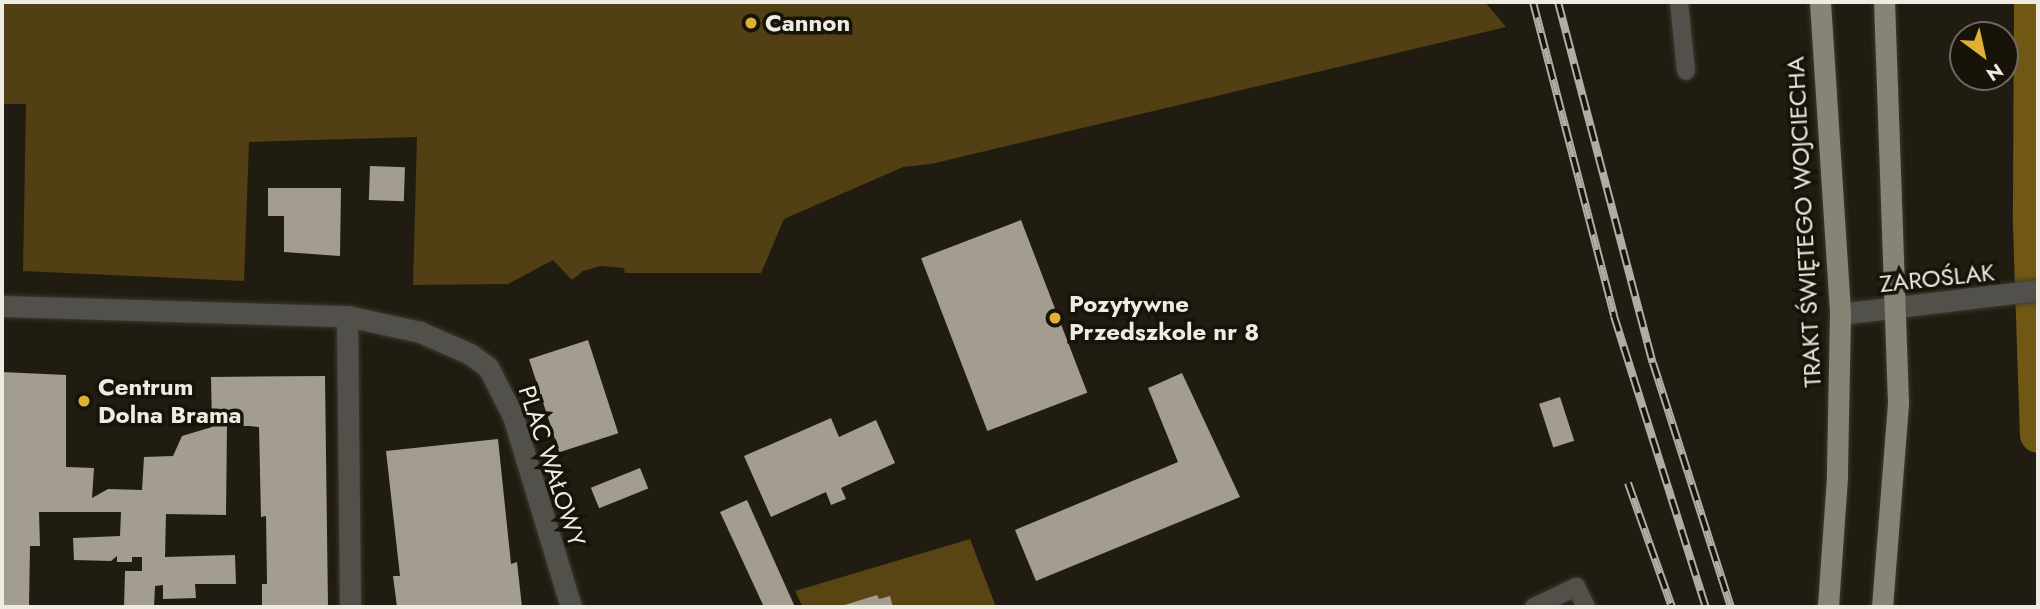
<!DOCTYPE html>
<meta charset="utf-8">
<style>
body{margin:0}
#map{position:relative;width:2040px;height:609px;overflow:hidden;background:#211c11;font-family:Jost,sans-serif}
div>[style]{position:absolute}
.green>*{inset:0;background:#524014}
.forest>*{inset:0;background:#584513}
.canal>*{height:37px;margin:-18.5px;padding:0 18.5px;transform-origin:18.5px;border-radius:18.5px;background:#705713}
.building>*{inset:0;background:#a39d8f;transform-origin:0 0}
.roads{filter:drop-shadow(0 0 2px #3e392e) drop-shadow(0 0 2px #3e392e)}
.service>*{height:18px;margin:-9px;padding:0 9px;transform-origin:9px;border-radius:9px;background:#52504a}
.minor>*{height:21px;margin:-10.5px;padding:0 10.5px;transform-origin:10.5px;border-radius:10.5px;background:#52504a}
.tertiary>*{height:21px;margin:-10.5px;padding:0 10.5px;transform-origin:10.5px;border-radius:10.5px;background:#52504a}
.primary>*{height:21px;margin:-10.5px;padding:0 10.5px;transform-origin:10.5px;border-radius:10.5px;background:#888377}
.rail>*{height:8px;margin-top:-4px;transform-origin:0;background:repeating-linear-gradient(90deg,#171308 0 16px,#b1ada4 0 32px);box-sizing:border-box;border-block:2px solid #b1ada4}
.dots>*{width:19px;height:19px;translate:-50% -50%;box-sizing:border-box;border:4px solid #171308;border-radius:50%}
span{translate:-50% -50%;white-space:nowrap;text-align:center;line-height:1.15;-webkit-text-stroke:7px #171308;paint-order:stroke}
.poi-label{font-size:24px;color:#eeebe3;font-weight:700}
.left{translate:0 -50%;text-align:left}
.street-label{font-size:24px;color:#eeebe3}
.frame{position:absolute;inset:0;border:4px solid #eeebe3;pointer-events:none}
.north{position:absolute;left:1949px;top:21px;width:70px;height:70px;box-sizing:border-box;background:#171308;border:2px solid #6d6960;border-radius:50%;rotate:147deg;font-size:19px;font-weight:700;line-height:28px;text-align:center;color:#eeebe3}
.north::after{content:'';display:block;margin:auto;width:24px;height:32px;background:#dfb034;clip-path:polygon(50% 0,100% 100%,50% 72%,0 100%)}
</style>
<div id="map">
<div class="green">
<div style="clip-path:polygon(2px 2px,1485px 2px,1506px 27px,931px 164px,903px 167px,784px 219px,761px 273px,625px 273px,624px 268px,601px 266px,583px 271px,572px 280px,553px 260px,508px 284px,413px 285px,417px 137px,249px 142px,244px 281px,23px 271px,26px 104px,2px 104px)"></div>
</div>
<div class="forest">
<div style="clip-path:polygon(970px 539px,996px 607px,803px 607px,795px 591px)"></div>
</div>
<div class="canal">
<div style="left:2032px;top:2px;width:224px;rotate:90.3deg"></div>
<div style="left:2031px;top:226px;width:208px;rotate:88.1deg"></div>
</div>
<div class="building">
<div style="left:370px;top:166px;width:35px;height:34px;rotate:2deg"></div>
<div style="clip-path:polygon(268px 188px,341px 188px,340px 256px,284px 252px,284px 216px,268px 216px)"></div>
<div style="left:1021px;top:220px;width:185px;height:107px;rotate:69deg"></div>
<div style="left:588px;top:340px;width:98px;height:62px;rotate:72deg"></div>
<div style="clip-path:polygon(2px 372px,66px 375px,66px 467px,94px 468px,92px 498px,108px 489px,142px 490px,144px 457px,173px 456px,182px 436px,212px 427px,211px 377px,325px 376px,328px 607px,262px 607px,262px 584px,267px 584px,266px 516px,261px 517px,259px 427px,250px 426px,227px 426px,226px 515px,166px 514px,165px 557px,235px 555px,236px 584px,195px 584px,196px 598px,163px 599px,163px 585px,155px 586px,154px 607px,124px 607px,125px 571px,142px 571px,142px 557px,132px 557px,132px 562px,117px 562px,117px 556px,111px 561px,74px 560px,73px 538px,120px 536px,121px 512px,39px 512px,40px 546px,30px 546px,29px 607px,2px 607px)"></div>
<div style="clip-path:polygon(1182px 373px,1240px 497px,1036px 581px,1015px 530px,1178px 462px,1148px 388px)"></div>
<div style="left:1560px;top:397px;width:46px;height:22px;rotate:72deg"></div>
<div style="clip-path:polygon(831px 418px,839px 437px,876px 420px,895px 463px,841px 488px,846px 499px,831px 505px,826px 492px,771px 517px,744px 456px)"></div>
<div style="clip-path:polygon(498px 439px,511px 564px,517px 562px,522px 607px,397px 607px,393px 576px,400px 576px,386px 451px)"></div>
<div style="left:640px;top:468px;width:22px;height:53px;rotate:68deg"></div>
<div style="clip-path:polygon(747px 500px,795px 607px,764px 607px,720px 512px)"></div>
<div style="clip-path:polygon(877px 595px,879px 599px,890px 596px,893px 607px,838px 607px)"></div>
</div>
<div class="roads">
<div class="service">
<div style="left:1679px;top:2px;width:69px;rotate:84.2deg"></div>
<div style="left:1534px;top:607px;width:47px;rotate:-25.5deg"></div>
<div style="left:1576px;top:587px;width:22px;rotate:63deg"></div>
</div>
<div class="minor">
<div style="left:2px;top:306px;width:345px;rotate:1.7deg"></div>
<div style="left:347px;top:316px;width:75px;rotate:12.4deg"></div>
<div style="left:420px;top:332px;width:55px;rotate:23.7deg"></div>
<div style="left:470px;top:354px;width:22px;rotate:36deg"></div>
<div style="left:488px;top:367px;width:55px;rotate:63deg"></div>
<div style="left:513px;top:416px;width:200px;rotate:73.1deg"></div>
<div style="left:347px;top:316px;width:291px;rotate:89.4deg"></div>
</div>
<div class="tertiary">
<div style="left:1840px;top:314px;width:199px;rotate:-6.9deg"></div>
</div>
<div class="primary">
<div style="left:1820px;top:2px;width:313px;rotate:86.3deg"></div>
<div style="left:1840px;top:314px;width:163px;rotate:91.1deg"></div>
<div style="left:1837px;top:477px;width:130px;rotate:94deg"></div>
<div style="left:1882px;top:607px;width:206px;rotate:-85.5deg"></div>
<div style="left:1898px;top:402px;width:400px;rotate:-92deg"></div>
</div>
</div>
<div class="rail">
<div style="left:1533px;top:2px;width:324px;rotate:75.5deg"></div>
<div style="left:1614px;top:316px;width:305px;rotate:72.5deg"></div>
<div style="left:1558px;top:2px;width:373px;rotate:75.3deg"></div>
<div style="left:1653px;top:363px;width:256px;rotate:72.3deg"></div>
<div style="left:1628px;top:483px;width:132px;rotate:70.5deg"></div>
</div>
<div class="dots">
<div style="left:751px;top:23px;background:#dfb034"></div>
<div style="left:1055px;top:318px;background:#dfb034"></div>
<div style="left:84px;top:401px;background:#dfb034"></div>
</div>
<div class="poi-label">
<span class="left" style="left:765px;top:23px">Cannon</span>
<span class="left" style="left:1069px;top:318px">Pozytywne<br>Przedszkole nr 8</span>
<span class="left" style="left:98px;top:401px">Centrum<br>Dolna Brama</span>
</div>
<div class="street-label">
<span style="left:1804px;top:222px;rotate:-93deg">TRAKT ŚWIĘTEGO WOJCIECHA</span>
<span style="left:1937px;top:278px;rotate:-6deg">ZAROŚLAK</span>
<span style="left:552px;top:466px;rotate:72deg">PLAC WAŁOWY</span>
</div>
<div class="frame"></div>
<div class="north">N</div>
</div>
